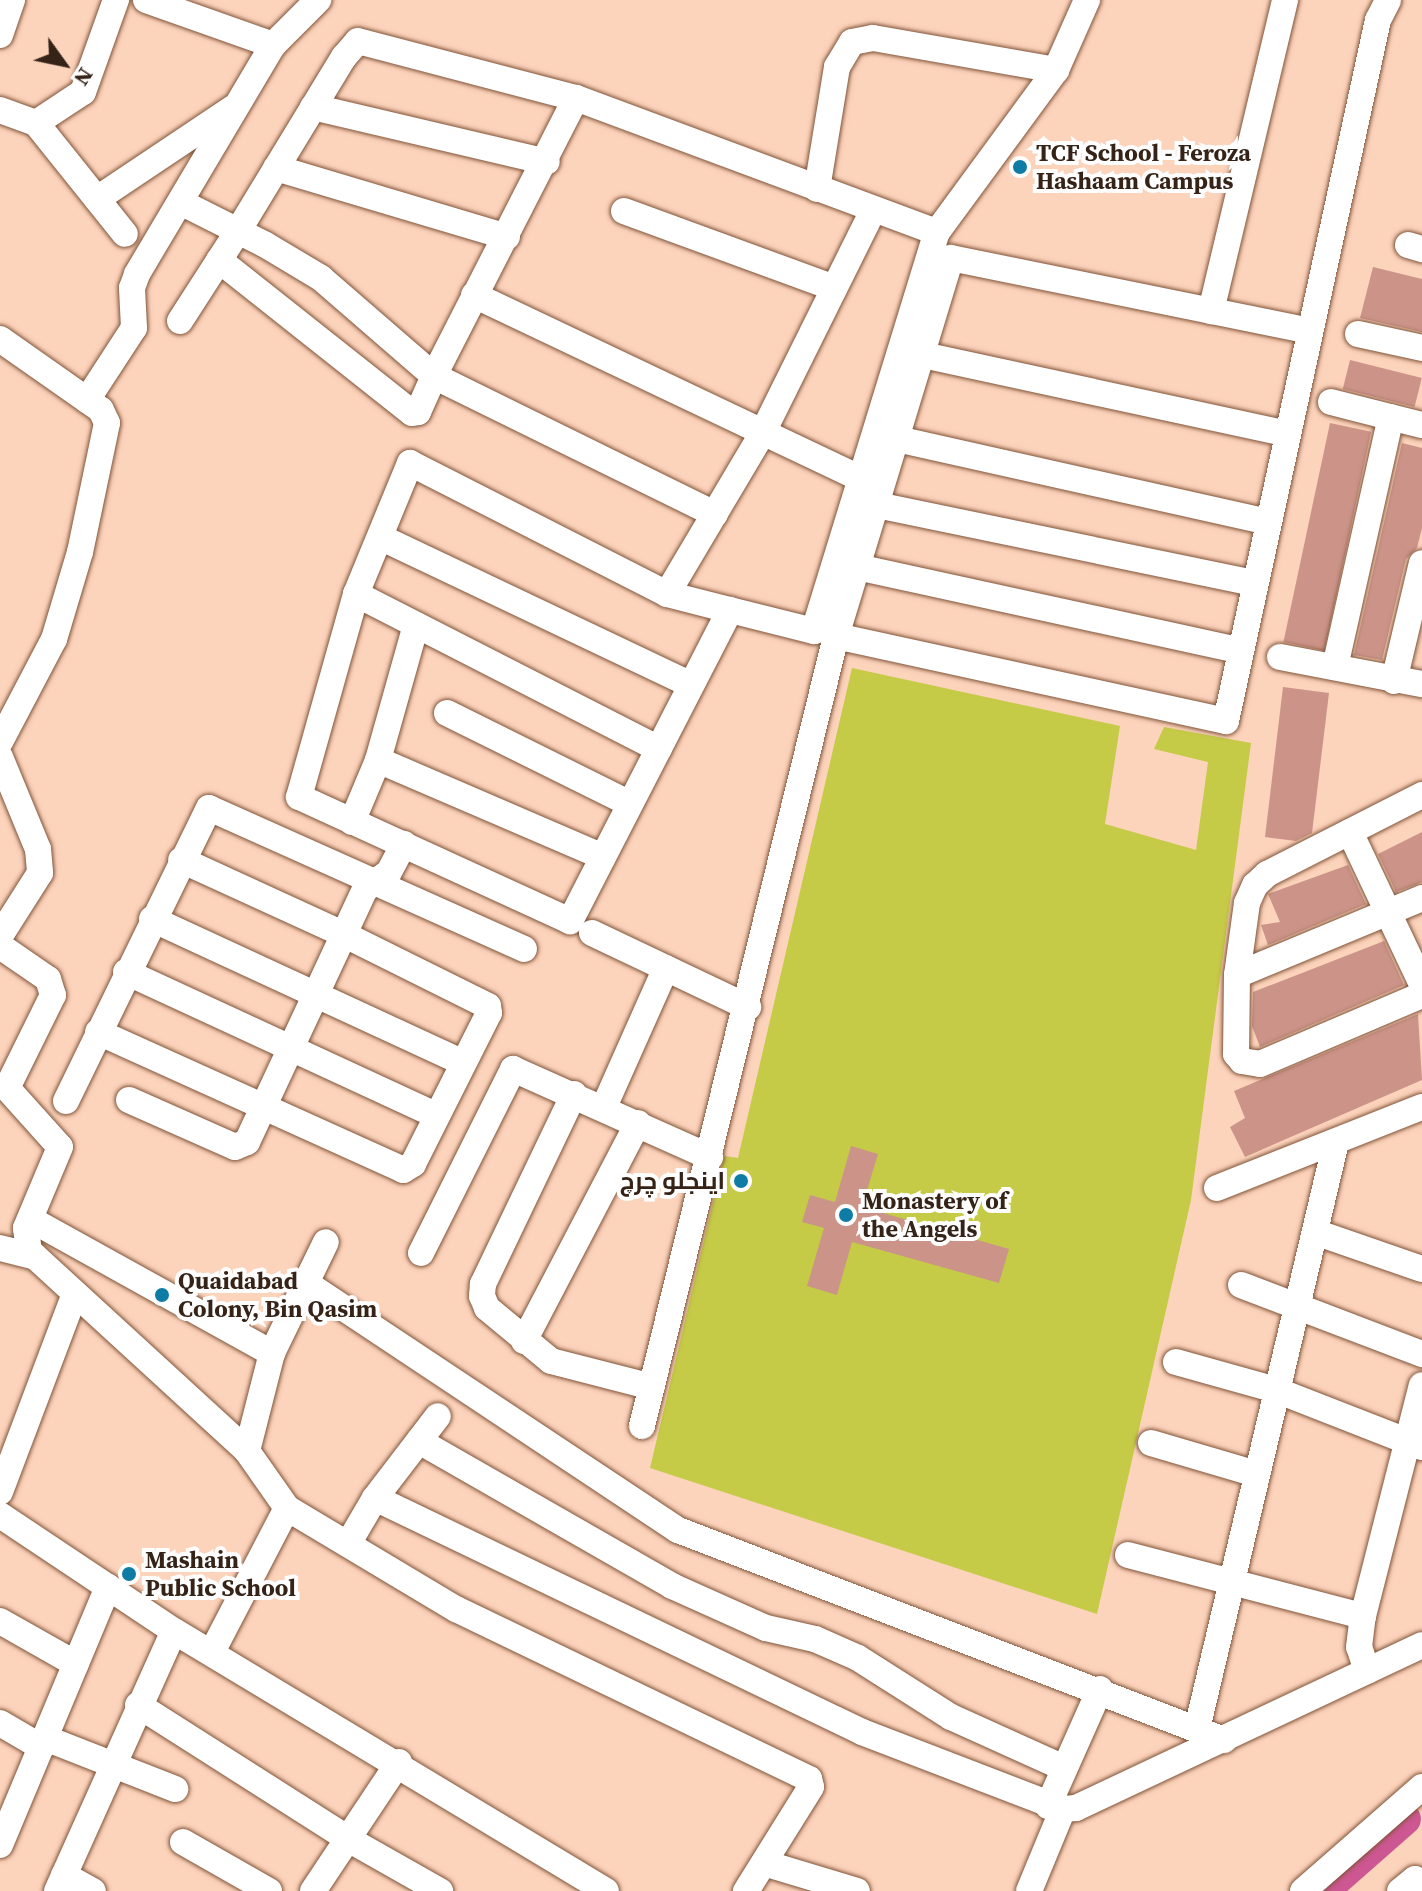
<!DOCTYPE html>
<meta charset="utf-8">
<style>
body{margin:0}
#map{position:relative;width:1422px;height:1891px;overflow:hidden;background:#fcd3bb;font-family:"Source Serif 4",Cairo,serif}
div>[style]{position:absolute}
.green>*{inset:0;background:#c5ca47}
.river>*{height:32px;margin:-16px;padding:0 16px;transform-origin:16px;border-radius:16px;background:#cd5792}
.building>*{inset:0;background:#cc9489;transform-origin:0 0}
.roads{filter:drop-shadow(0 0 2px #805439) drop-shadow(0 0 2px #805439)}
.minor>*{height:26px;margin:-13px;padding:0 13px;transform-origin:13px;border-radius:13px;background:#fff}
.dots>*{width:22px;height:22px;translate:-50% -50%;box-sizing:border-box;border:4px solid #fefefe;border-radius:50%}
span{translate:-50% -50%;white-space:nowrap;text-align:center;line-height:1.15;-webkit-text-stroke:8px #fefefe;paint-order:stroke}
.poi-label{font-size:24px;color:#362318;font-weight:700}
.left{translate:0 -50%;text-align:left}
.right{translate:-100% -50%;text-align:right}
.north{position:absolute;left:24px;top:24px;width:80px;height:80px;-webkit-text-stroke:6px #fefefe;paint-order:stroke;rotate:123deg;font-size:22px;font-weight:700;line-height:32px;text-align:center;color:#362318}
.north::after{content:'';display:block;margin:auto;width:28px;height:36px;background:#362318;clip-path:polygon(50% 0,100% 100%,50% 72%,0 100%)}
</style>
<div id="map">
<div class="green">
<div style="clip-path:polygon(852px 668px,1120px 726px,1105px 824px,1196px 850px,1208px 762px,1154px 749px,1164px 727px,1251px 743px,1191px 1200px,1097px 1614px,650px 1468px,724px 1156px,738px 1158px)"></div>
</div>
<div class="river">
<div style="left:1323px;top:1891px;width:109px;rotate:-41.3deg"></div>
</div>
<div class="building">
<div style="clip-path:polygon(1373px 267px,1422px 279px,1422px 332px,1360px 318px)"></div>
<div style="left:1350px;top:360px;width:74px;height:30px;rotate:14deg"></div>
<div style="left:1330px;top:423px;width:42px;height:224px;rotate:12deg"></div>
<div style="clip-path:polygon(1402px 443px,1422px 448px,1422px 528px,1417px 548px,1406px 559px,1382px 660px,1354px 655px)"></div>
<div style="clip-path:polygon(1283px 687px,1329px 693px,1312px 833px,1296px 841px,1265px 837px)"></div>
<div style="clip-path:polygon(1422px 832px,1422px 882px,1396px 892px,1378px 854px)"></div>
<div style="clip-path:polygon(1348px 865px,1366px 904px,1268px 945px,1261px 925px,1280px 922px,1268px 894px)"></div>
<div style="clip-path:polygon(1384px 941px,1404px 985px,1260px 1047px,1252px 1026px,1253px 992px)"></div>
<div style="clip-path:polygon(1418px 1014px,1422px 1080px,1245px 1157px,1230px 1127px,1245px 1118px,1234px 1091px)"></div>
<div style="clip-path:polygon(851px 1146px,878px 1154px,862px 1207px,1009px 1249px,999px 1283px,852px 1242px,837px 1295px,807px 1286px,824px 1228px,802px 1222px,810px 1195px,835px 1202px)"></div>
</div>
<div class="roads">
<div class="minor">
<div style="left:146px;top:0;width:135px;rotate:19.5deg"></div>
<div style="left:0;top:35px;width:37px;rotate:-71deg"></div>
<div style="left:576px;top:98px;width:385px;rotate:20.4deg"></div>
<div style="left:313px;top:107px;width:240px;rotate:13.2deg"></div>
<div style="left:0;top:110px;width:38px;rotate:20deg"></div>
<div style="left:36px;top:123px;width:142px;rotate:51.3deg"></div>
<div style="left:36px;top:123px;width:56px;rotate:-33.4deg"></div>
<div style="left:83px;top:92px;width:98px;rotate:-70.3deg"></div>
<div style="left:276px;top:168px;width:241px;rotate:16.6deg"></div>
<div style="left:817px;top:189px;width:124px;rotate:-80.7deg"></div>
<div style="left:837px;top:67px;width:29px;rotate:-59deg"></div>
<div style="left:852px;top:42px;width:21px;rotate:-11deg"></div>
<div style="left:873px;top:38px;width:186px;rotate:9.9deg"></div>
<div style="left:97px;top:199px;width:164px;rotate:-33.8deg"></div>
<div style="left:624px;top:211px;width:224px;rotate:20.1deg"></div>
<div style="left:1408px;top:245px;width:15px;rotate:16deg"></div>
<div style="left:219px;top:260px;width:246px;rotate:38.4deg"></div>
<div style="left:412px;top:413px;width:6px;rotate:-9deg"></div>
<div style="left:418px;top:412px;width:39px;rotate:-66deg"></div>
<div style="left:434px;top:376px;width:313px;rotate:26.2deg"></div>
<div style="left:474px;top:295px;width:429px;rotate:25.4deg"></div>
<div style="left:1211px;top:311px;width:320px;rotate:-76.6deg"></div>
<div style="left:180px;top:321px;width:107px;rotate:-57.2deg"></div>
<div style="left:238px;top:231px;width:204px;rotate:-58.7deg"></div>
<div style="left:344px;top:57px;width:21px;rotate:-49deg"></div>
<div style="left:358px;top:41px;width:225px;rotate:14.7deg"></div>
<div style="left:576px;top:98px;width:312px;rotate:117.1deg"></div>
<div style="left:434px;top:376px;width:150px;rotate:-139.1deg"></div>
<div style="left:321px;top:278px;width:66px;rotate:-149.2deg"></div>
<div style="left:264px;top:244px;width:92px;rotate:-153.4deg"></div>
<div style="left:1358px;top:334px;width:66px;rotate:12.3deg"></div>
<div style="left:0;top:339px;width:123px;rotate:35.1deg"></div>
<div style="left:101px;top:410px;width:14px;rotate:65deg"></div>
<div style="left:107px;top:423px;width:132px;rotate:101.8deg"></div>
<div style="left:80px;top:552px;width:91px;rotate:106.6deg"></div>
<div style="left:54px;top:639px;width:116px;rotate:117.7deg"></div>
<div style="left:923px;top:355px;width:372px;rotate:12.2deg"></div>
<div style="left:87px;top:400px;width:86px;rotate:-56.9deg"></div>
<div style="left:134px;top:328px;width:40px;rotate:-92.9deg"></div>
<div style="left:132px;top:288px;width:15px;rotate:-70deg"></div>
<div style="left:137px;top:274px;width:266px;rotate:-59.3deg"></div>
<div style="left:273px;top:45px;width:64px;rotate:-45deg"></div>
<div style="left:1331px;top:402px;width:94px;rotate:14.2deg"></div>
<div style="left:897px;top:439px;width:380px;rotate:12.6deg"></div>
<div style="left:872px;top:504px;width:391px;rotate:11.7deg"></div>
<div style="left:382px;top:538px;width:342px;rotate:25.4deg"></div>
<div style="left:857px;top:567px;width:393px;rotate:12.3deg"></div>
<div style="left:356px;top:594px;width:340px;rotate:27.1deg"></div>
<div style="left:667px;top:594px;width:188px;rotate:-59.3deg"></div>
<div style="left:763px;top:432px;width:248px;rotate:-63.6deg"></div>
<div style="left:730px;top:610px;width:350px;rotate:117.2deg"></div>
<div style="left:570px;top:921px;width:298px;rotate:-155.4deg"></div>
<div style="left:299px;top:797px;width:211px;rotate:-74.3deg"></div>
<div style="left:356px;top:594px;width:142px;rotate:-67.6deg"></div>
<div style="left:410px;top:463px;width:288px;rotate:27deg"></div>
<div style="left:667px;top:594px;width:65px;rotate:14.3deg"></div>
<div style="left:730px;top:610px;width:87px;rotate:14deg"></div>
<div style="left:814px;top:631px;width:418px;rotate:-72.9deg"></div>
<div style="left:937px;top:232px;width:201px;rotate:-53.7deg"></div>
<div style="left:1056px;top:70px;width:77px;rotate:-66.1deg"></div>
<div style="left:836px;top:636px;width:399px;rotate:12.3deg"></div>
<div style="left:1226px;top:721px;width:717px;rotate:-77.77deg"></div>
<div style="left:1378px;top:20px;width:22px;rotate:-63deg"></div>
<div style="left:1280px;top:657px;width:145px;rotate:10.8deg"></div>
<div style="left:1335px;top:667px;width:256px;rotate:-77.4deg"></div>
<div style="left:1394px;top:681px;width:121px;rotate:-76.7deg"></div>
<div style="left:447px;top:713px;width:204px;rotate:26.4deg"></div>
<div style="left:0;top:757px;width:100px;rotate:67.6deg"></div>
<div style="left:38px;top:849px;width:24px;rotate:85deg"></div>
<div style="left:40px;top:873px;width:75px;rotate:122.4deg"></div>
<div style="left:378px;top:760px;width:245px;rotate:23.3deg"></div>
<div style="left:1422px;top:795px;width:174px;rotate:153deg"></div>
<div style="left:1267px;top:874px;width:16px;rotate:137deg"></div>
<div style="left:1255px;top:885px;width:20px;rotate:114deg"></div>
<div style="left:1247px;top:903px;width:73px;rotate:97.9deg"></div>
<div style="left:1237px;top:975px;width:79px;rotate:90.7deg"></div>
<div style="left:1236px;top:1054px;width:9px;rotate:49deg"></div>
<div style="left:1242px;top:1061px;width:18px;rotate:9deg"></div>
<div style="left:1260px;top:1064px;width:176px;rotate:-23.1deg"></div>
<div style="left:352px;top:822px;width:67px;rotate:-67.2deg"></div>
<div style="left:378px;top:760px;width:140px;rotate:-74.3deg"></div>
<div style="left:1350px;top:832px;width:168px;rotate:64.7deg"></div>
<div style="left:152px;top:919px;width:341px;rotate:24.8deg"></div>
<div style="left:592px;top:933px;width:173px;rotate:25.4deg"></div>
<div style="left:0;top:940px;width:6px;rotate:90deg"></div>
<div style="left:0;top:946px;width:58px;rotate:34.5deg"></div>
<div style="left:48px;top:979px;width:17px;rotate:73deg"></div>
<div style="left:53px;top:995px;width:104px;rotate:116.3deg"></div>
<div style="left:7px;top:1088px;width:79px;rotate:48.1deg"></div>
<div style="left:60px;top:1147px;width:88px;rotate:112.8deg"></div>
<div style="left:26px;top:1228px;width:23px;rotate:83deg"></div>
<div style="left:29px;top:1251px;width:296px;rotate:42.5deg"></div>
<div style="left:247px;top:1451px;width:70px;rotate:54.9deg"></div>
<div style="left:287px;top:1508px;width:197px;rotate:30.9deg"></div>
<div style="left:456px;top:1609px;width:392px;rotate:25.7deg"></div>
<div style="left:809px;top:1779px;width:8px;rotate:76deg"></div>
<div style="left:811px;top:1787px;width:123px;rotate:122deg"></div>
<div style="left:126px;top:972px;width:341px;rotate:24.8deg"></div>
<div style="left:1237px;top:975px;width:200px;rotate:-22.6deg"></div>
<div style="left:98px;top:1032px;width:335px;rotate:24.3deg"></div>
<div style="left:403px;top:1170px;width:12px;rotate:-31deg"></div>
<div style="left:413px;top:1164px;width:169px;rotate:-63.3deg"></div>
<div style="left:489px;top:1013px;width:7px;rotate:-98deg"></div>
<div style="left:488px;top:1006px;width:162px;rotate:-153.6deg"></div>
<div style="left:343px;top:934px;width:178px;rotate:-155.4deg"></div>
<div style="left:574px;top:1094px;width:211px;rotate:115.6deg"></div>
<div style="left:483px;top:1284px;width:12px;rotate:95deg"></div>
<div style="left:482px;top:1296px;width:13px;rotate:67deg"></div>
<div style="left:487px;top:1308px;width:83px;rotate:39.6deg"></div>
<div style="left:551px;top:1361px;width:104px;rotate:14.4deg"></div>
<div style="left:129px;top:1100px;width:116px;rotate:23.9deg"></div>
<div style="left:235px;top:1147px;width:13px;rotate:-23deg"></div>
<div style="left:247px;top:1142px;width:279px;rotate:-65deg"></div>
<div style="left:365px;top:889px;width:29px;rotate:-35deg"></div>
<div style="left:389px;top:872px;width:32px;rotate:-62deg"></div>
<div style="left:66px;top:1101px;width:326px;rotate:-64deg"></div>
<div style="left:209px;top:808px;width:345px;rotate:24.1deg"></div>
<div style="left:604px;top:1107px;width:152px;rotate:-66deg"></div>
<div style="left:1217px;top:1188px;width:220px;rotate:-21.6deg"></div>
<div style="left:30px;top:1219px;width:277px;rotate:29deg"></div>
<div style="left:1315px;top:1232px;width:113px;rotate:19.1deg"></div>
<div style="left:0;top:1248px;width:36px;rotate:14deg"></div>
<div style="left:421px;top:1253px;width:206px;rotate:-63.4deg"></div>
<div style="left:513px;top:1069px;width:216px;rotate:24.1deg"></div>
<div style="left:306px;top:1283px;width:447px;rotate:33.6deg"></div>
<div style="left:678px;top:1530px;width:585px;rotate:21.04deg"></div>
<div style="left:1241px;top:1285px;width:194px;rotate:20.9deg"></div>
<div style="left:524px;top:1341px;width:246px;rotate:-62.4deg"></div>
<div style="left:1176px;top:1362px;width:104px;rotate:15.6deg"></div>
<div style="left:1276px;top:1390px;width:157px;rotate:21.3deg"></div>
<div style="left:642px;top:1426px;width:813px;rotate:-76.2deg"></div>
<div style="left:836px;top:636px;width:395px;rotate:-73.1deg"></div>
<div style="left:951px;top:258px;width:365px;rotate:11.5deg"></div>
<div style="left:419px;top:1441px;width:292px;rotate:29.8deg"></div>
<div style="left:672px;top:1586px;width:103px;rotate:24.1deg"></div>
<div style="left:766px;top:1628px;width:50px;rotate:12.7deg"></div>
<div style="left:815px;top:1639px;width:47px;rotate:23.8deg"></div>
<div style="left:858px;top:1658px;width:110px;rotate:32.4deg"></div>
<div style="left:951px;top:1717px;width:124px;rotate:24.3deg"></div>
<div style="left:1151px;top:1443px;width:109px;rotate:16.4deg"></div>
<div style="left:247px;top:1451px;width:101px;rotate:-75.7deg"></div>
<div style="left:272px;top:1353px;width:123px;rotate:-64.1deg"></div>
<div style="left:0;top:1492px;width:212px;rotate:-69.3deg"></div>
<div style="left:375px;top:1498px;width:540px;rotate:25.66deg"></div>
<div style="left:862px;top:1732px;width:215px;rotate:21deg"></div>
<div style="left:1063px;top:1809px;width:13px;rotate:-4deg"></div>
<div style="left:1076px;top:1808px;width:382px;rotate:-25.2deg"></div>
<div style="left:0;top:1515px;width:209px;rotate:33.7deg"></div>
<div style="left:174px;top:1631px;width:504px;rotate:31.04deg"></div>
<div style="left:348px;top:1544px;width:53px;rotate:-59.6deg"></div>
<div style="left:375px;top:1498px;width:103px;rotate:-52.5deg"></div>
<div style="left:1128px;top:1555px;width:243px;rotate:14.6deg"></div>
<div style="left:0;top:1621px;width:87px;rotate:29.5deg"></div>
<div style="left:212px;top:1652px;width:162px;rotate:-62.5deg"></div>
<div style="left:1367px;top:1671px;width:25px;rotate:-108deg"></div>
<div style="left:1359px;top:1647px;width:31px;rotate:-83deg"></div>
<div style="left:1363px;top:1616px;width:238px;rotate:-75.7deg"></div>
<div style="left:138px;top:1705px;width:249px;rotate:32.5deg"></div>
<div style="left:348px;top:1839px;width:106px;rotate:29.5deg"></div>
<div style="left:0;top:1723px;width:48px;rotate:30.3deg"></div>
<div style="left:1197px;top:1729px;width:599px;rotate:-76.68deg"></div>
<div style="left:45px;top:1738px;width:140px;rotate:21.4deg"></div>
<div style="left:1048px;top:1806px;width:128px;rotate:-66deg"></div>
<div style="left:183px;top:1842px;width:99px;rotate:29.7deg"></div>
<div style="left:0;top:1845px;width:280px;rotate:-67.3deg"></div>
<div style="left:764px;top:1863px;width:97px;rotate:16.8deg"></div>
<div style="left:64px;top:1875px;width:33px;rotate:29deg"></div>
<div style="left:57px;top:1891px;width:285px;rotate:-65.8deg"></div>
<div style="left:313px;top:1891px;width:155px;rotate:-56.3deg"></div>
<div style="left:1029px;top:1891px;width:89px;rotate:-67.5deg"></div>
<div style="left:1303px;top:1891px;width:158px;rotate:-41.2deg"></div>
<div style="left:1400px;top:1891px;width:19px;rotate:-39deg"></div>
<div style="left:1415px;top:1879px;width:9px;rotate:36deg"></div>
</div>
</div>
<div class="dots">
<div style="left:1020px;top:167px;background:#0f7ca5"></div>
<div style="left:741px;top:1181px;background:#0f7ca5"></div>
<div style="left:846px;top:1215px;background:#0f7ca5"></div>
<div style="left:162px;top:1295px;background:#0f7ca5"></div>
<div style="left:129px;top:1574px;background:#0f7ca5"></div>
</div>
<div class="poi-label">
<span class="left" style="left:1036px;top:167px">TCF School - Feroza<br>Hashaam Campus</span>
<span class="right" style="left:725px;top:1181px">اینجلو چرچ</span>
<span class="left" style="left:862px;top:1215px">Monastery of<br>the Angels</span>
<span class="left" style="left:178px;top:1295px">Quaidabad<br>Colony, Bin Qasim</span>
<span class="left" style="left:145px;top:1574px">Mashain<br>Public School</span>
</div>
<div class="north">N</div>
</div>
